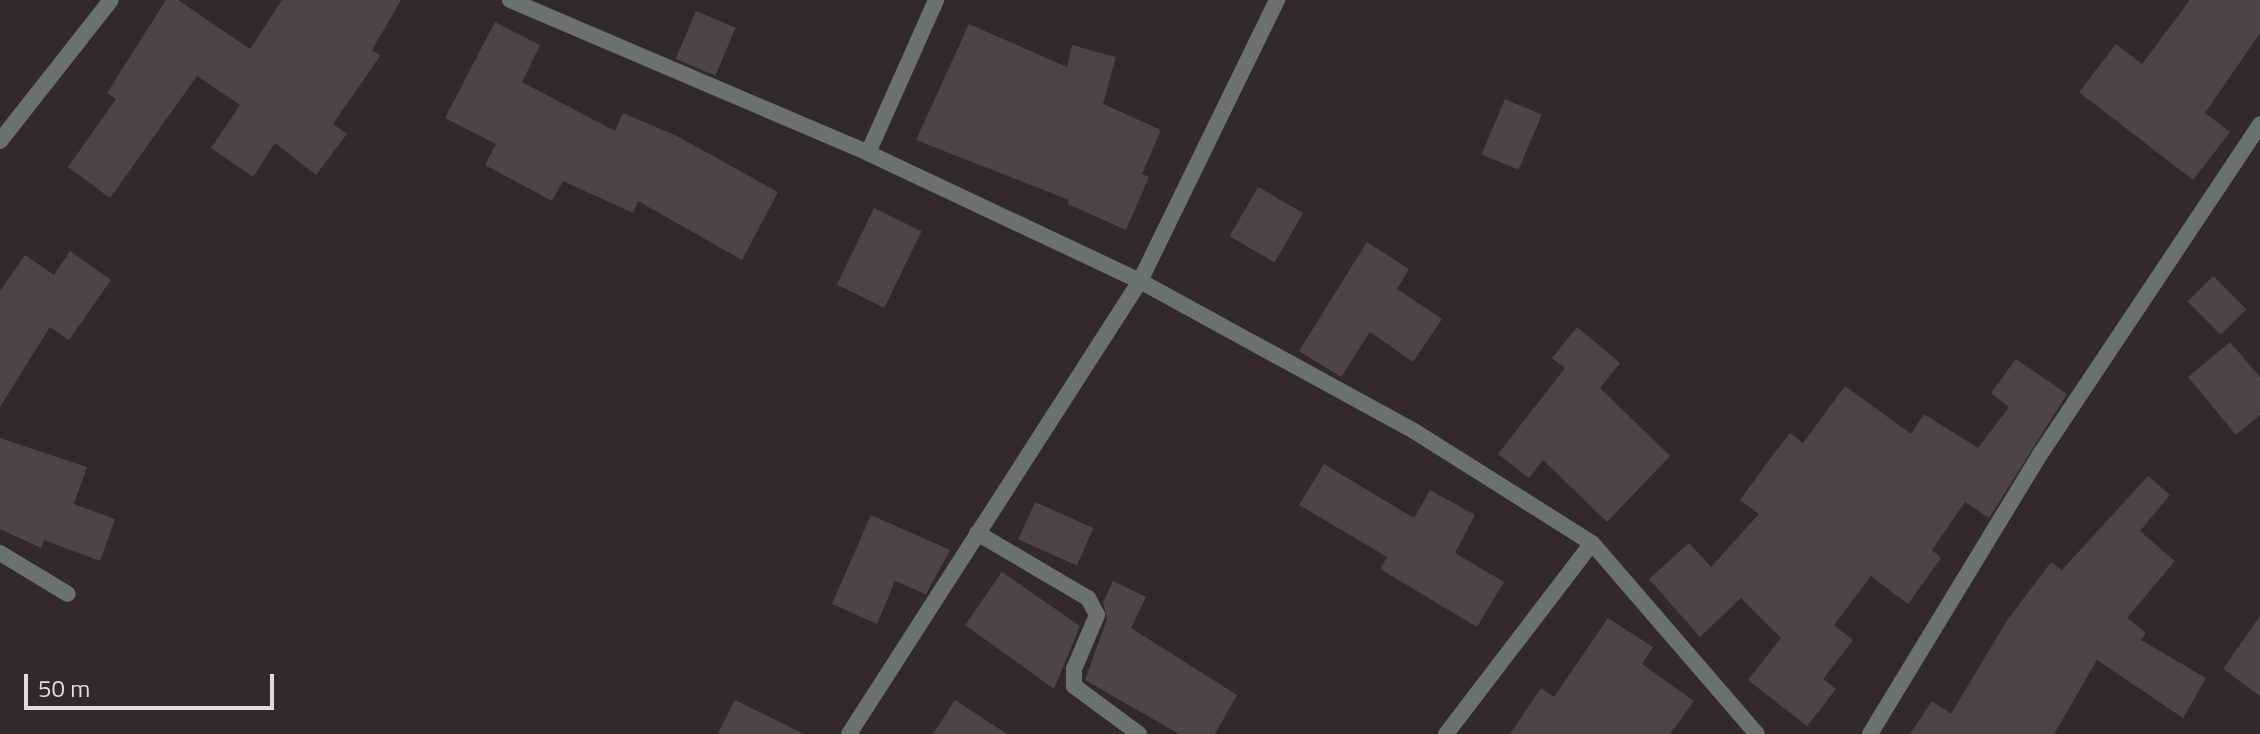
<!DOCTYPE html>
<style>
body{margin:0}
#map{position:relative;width:2260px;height:734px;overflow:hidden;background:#34282f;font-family:"Titillium Web",sans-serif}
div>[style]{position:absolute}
.building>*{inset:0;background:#4f434a;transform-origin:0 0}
.street>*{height:16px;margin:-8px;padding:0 8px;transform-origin:8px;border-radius:8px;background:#6a7171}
span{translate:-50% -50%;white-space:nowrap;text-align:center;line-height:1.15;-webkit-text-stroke:8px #34282f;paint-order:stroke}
.scale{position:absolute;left:24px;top:674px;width:250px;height:36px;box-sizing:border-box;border:4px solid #e3dbdf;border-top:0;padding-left:10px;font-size:24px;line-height:28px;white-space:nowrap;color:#e3dbdf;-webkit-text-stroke:6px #34282f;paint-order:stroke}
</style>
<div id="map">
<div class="building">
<div style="clip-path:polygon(166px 0,178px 0,250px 49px,282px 0,401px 0,372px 50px,380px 56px,333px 124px,347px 134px,316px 175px,275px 143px,253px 177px,211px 148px,240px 105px,197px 76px,110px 198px,68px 167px,116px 99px,107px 93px)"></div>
<div style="clip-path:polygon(2190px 0,2260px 0,2260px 33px,2205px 113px,2230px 132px,2193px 180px,2079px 92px,2116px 44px,2142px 64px)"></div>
<div style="left:696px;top:11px;width:43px;height:52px;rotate:23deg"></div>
<div style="clip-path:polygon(495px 22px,540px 45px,522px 82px,615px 131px,623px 113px,677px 136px,778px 192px,742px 260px,638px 201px,633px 213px,563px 181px,552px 201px,485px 165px,496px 144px,445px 118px)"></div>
<div style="clip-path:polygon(969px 24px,1067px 67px,1072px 45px,1116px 57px,1103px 104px,1161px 130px,1142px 174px,1149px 177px,1126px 230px,1068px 204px,1069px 200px,916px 140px)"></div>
<div style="left:1505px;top:99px;width:40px;height:60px;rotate:23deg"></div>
<div style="left:1258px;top:187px;width:52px;height:57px;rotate:30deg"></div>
<div style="left:874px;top:208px;width:53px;height:85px;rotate:26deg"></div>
<div style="clip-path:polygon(1367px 242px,1409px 269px,1397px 289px,1442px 319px,1413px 362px,1370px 332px,1341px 377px,1299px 351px)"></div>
<div style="clip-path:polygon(70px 251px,111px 280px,69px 340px,50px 327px,0 407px,0 291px,25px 255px,54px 275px)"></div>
<div style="left:2213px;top:276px;width:47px;height:36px;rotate:45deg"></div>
<div style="clip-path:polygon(1577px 327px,1620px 363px,1600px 388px,1670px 456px,1607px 522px,1543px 460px,1529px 478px,1498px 454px,1565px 368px,1552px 358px)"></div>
<div style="clip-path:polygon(2230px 342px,2260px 377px,2260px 415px,2236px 435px,2188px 377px)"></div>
<div style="clip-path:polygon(2016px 359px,2067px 394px,1989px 518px,1965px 502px,1932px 550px,1941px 558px,1908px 604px,1871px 576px,1834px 625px,1853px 640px,1823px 679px,1836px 689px,1807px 726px,1748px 680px,1781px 638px,1741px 598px,1700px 637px,1649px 579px,1689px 543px,1711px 567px,1759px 514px,1740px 500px,1769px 460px,1790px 433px,1803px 443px,1845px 386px,1911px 434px,1924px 414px,1978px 448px,2009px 407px,1991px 393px)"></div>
<div style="clip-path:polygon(0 438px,87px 467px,74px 504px,115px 519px,100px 561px,44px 540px,41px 548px,0 529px)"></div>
<div style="clip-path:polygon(1324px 464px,1414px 518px,1430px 490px,1475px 515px,1455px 553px,1504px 582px,1477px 627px,1380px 569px,1387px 557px,1299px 505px)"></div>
<div style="clip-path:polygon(2148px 476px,2170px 495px,2140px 531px,2175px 561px,2127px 618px,2146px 633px,2141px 640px,2206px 678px,2183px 718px,2097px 660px,2054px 734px,1910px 734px,1932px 701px,1951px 714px,2008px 619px,2051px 562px,2062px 570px)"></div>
<div style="left:1035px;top:502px;width:64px;height:41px;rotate:24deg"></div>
<div style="clip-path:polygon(871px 515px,950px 550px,926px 594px,895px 581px,877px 624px,832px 604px)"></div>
<div style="clip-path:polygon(1002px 572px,1080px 626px,1054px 689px,965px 625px)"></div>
<div style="clip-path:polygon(1113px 581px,1146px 597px,1131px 628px,1237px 695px,1215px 734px,1179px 734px,1085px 680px,1107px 619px,1103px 602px)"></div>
<div style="clip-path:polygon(2260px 616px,2260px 696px,2223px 669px)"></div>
<div style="clip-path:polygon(1608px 618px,1653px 647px,1642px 664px,1694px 701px,1670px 734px,1510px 734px,1541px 688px,1554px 697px)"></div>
<div style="clip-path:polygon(735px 700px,804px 734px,718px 734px)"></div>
<div style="clip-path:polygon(955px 700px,1007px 734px,933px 734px)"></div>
</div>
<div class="street">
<div style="left:510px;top:0;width:389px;rotate:23.1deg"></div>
<div style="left:868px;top:153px;width:301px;rotate:25.2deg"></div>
<div style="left:1140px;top:281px;width:312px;rotate:28.7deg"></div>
<div style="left:1414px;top:431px;width:210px;rotate:32.2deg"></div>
<div style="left:1592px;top:543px;width:252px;rotate:49.2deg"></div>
<div style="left:0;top:141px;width:179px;rotate:-51.8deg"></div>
<div style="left:868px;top:153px;width:167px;rotate:-66deg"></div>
<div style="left:977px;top:533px;width:129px;rotate:30.4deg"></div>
<div style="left:1088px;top:598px;width:19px;rotate:62deg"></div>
<div style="left:1097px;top:615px;width:59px;rotate:113.1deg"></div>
<div style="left:1074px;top:669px;width:17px;rotate:90deg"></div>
<div style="left:1074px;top:686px;width:81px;rotate:36.4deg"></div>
<div style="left:0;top:553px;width:79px;rotate:31.1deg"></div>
<div style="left:849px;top:734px;width:538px;rotate:-57.28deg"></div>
<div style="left:1140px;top:281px;width:313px;rotate:-64deg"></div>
<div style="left:1446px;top:734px;width:240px;rotate:-52.6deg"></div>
<div style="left:1870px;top:734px;width:325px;rotate:-58.7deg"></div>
<div style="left:2039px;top:456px;width:399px;rotate:-56.3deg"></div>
</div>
<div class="scale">50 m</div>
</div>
